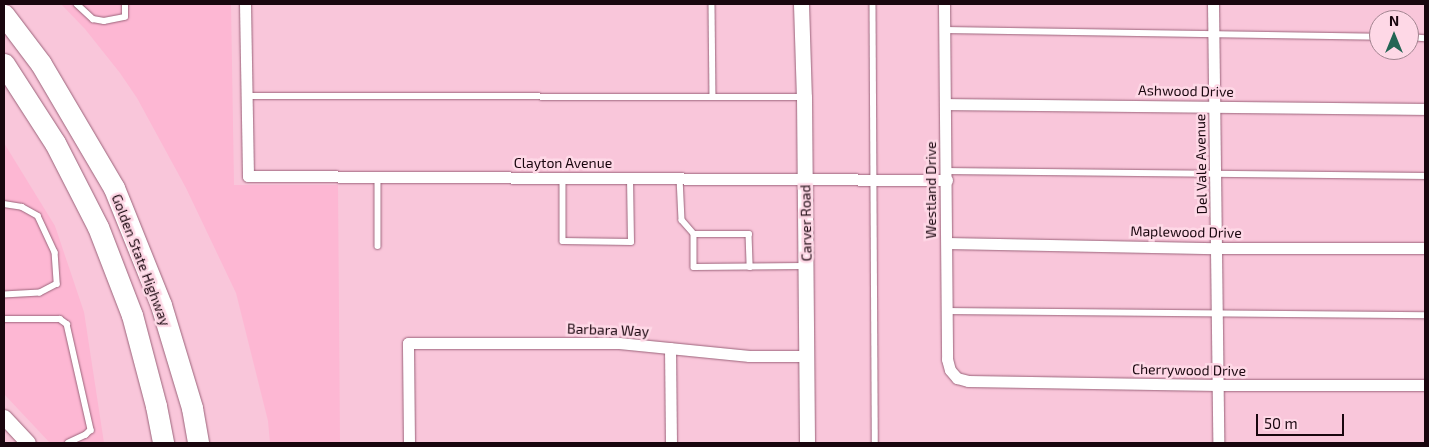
<!DOCTYPE html>
<style>
body{margin:0}
#map{position:relative;width:1429px;height:447px;overflow:hidden;background:#f9c6da;font-family:"Exo 2",sans-serif}
div>[style]{position:absolute}
.built>*{inset:0;background:#fdb7d3}
.roads{filter:drop-shadow(0 0 1px #9b637a) drop-shadow(0 0 1px #9b637a)}
.service>*{height:5.5px;margin:-2.75px;padding:0 2.75px;transform-origin:2.75px;border-radius:2.75px;background:#fff}
.minor>*{height:11px;margin:-5.5px;padding:0 5.5px;transform-origin:5.5px;border-radius:5.5px;background:#fff}
.tertiary>*{height:15px;margin:-7.5px;padding:0 7.5px;transform-origin:7.5px;border-radius:7.5px;background:#fff}
.motorway>*{height:21px;margin:-10.5px;padding:0 10.5px;transform-origin:10.5px;border-radius:10.5px;background:#fff}
span{translate:-50% -50%;white-space:nowrap;text-align:center;line-height:1.15;-webkit-text-stroke:5px #fed8e6;paint-order:stroke}
.street-label{font-size:14px;color:#19060e}
.frame{position:absolute;inset:0;border:5px solid #19060e;pointer-events:none}
.north{position:absolute;left:1369px;top:10px;width:50px;height:50px;box-sizing:border-box;background:#fed8e6;border:1px solid #a28490;border-radius:50%;rotate:0deg;font-size:14px;font-weight:700;line-height:20px;text-align:center;color:#19060e}
.north::after{content:'';display:block;margin:auto;width:18px;height:22px;background:#236554;clip-path:polygon(50% 0,100% 100%,50% 72%,0 100%)}
.scale{position:absolute;left:1256px;top:414px;width:88px;height:22px;box-sizing:border-box;border:2px solid #19060e;border-top:0;padding-left:6px;font-size:15px;line-height:18px;white-space:nowrap;color:#19060e;-webkit-text-stroke:4px #fed8e6;paint-order:stroke}
</style>
<div id="map">
<div class="built">
<div style="clip-path:polygon(61px 4px,231px 4px,234px 185px,338px 185px,340px 443px,270px 443px,268px 421px,236px 293px,186px 188px,137px 98px,120px 73px,85px 29px)"></div>
<div style="clip-path:polygon(4px 143px,55px 226px,84px 312px,104px 443px,50px 443px,4px 394px)"></div>
</div>
<div class="roads">
<div class="service">
<div style="left:77px;top:4px;width:22px;rotate:43deg"></div>
<div style="left:93px;top:19px;width:11px;rotate:10deg"></div>
<div style="left:104px;top:21px;width:21px;rotate:-11deg"></div>
<div style="left:125px;top:17px;width:13px;rotate:-90deg"></div>
<div style="left:712px;top:4px;width:93px;rotate:89.4deg"></div>
<div style="left:873px;top:4px;width:439px;rotate:89.7deg"></div>
<div style="left:945px;top:30px;width:434px;rotate:0.9deg"></div>
<div style="left:1409px;top:37px;width:16px;rotate:4deg"></div>
<div style="left:247px;top:96px;width:555px;rotate:0.1deg"></div>
<div style="left:947px;top:171px;width:478px;rotate:0.6deg"></div>
<div style="left:378px;top:177px;width:69px;rotate:90deg"></div>
<div style="left:563px;top:178px;width:63px;rotate:90deg"></div>
<div style="left:563px;top:241px;width:68px;rotate:0.8deg"></div>
<div style="left:631px;top:242px;width:64px;rotate:-90.9deg"></div>
<div style="left:680px;top:178px;width:42px;rotate:87.3deg"></div>
<div style="left:682px;top:220px;width:18px;rotate:49deg"></div>
<div style="left:694px;top:234px;width:33px;rotate:90deg"></div>
<div style="left:694px;top:267px;width:110px;rotate:-0.5deg"></div>
<div style="left:4px;top:204px;width:18px;rotate:9deg"></div>
<div style="left:22px;top:207px;width:18px;rotate:29deg"></div>
<div style="left:38px;top:216px;width:40px;rotate:65deg"></div>
<div style="left:55px;top:252px;width:32px;rotate:86deg"></div>
<div style="left:57px;top:284px;width:19px;rotate:152deg"></div>
<div style="left:40px;top:293px;width:36px;rotate:177deg"></div>
<div style="left:694px;top:234px;width:55px"></div>
<div style="left:749px;top:234px;width:33px;rotate:88deg"></div>
<div style="left:947px;top:311px;width:478px;rotate:0.5deg"></div>
<div style="left:4px;top:319px;width:56px"></div>
<div style="left:60px;top:319px;width:9px;rotate:36deg"></div>
<div style="left:67px;top:324px;width:109px;rotate:77.2deg"></div>
<div style="left:91px;top:430px;width:7px;rotate:135deg"></div>
<div style="left:86px;top:435px;width:19px;rotate:155deg"></div>
</div>
<div class="minor">
<div style="left:245px;top:4px;width:172px;rotate:89deg"></div>
<div style="left:248px;top:176px;width:699px;rotate:0.33deg"></div>
<div style="left:944px;top:4px;width:355px;rotate:89.5deg"></div>
<div style="left:947px;top:359px;width:11px;rotate:75deg"></div>
<div style="left:950px;top:370px;width:11px;rotate:49deg"></div>
<div style="left:957px;top:378px;width:11px;rotate:15deg"></div>
<div style="left:968px;top:381px;width:249px;rotate:0.9deg"></div>
<div style="left:1217px;top:385px;width:208px"></div>
<div style="left:1213px;top:4px;width:439px;rotate:89.3deg"></div>
<div style="left:945px;top:104px;width:480px;rotate:0.6deg"></div>
<div style="left:947px;top:243px;width:269px;rotate:1.1deg"></div>
<div style="left:1216px;top:248px;width:209px"></div>
<div style="left:670px;top:348px;width:95px;rotate:89.4deg"></div>
<div style="left:409px;top:443px;width:100px;rotate:-90.6deg"></div>
<div style="left:408px;top:343px;width:211px"></div>
<div style="left:619px;top:343px;width:131px;rotate:5.7deg"></div>
<div style="left:749px;top:356px;width:58px"></div>
</div>
<div class="tertiary">
<div style="left:801px;top:4px;width:93px;rotate:88.2deg"></div>
<div style="left:804px;top:97px;width:346px;rotate:89.5deg"></div>
<div style="left:4px;top:417px;width:35px;rotate:47deg"></div>
</div>
<div class="motorway">
<div style="left:4px;top:15px;width:61px;rotate:52.9deg"></div>
<div style="left:41px;top:64px;width:144px;rotate:59.5deg"></div>
<div style="left:114px;top:188px;width:126px;rotate:68.1deg"></div>
<div style="left:161px;top:305px;width:108px;rotate:73.2deg"></div>
<div style="left:192px;top:408px;width:36px;rotate:80deg"></div>
<div style="left:4px;top:64px;width:94px;rotate:57.2deg"></div>
<div style="left:55px;top:143px;width:94px;rotate:62.9deg"></div>
<div style="left:98px;top:227px;width:94px;rotate:68.9deg"></div>
<div style="left:132px;top:315px;width:94px;rotate:75.2deg"></div>
<div style="left:156px;top:406px;width:38px;rotate:79deg"></div>
</div>
</div>
<div class="street-label">
<span style="left:1186px;top:91px;rotate:1deg">Ashwood Drive</span>
<span style="left:563px;top:163px">Clayton Avenue</span>
<span style="left:1201px;top:164px;rotate:-91deg">Del Vale Avenue</span>
<span style="left:931px;top:190px;rotate:-90deg">Westland Drive</span>
<span style="left:806px;top:223px;rotate:-91deg">Carver Road</span>
<span style="left:1186px;top:232px;rotate:1deg">Maplewood Drive</span>
<span style="left:141px;top:260px;rotate:69deg">Golden State Highway</span>
<span style="left:608px;top:330px;rotate:2deg">Barbara Way</span>
<span style="left:1189px;top:370px;rotate:1deg">Cherrywood Drive</span>
</div>
<div class="frame"></div>
<div class="north">N</div>
<div class="scale">50 m</div>
</div>
